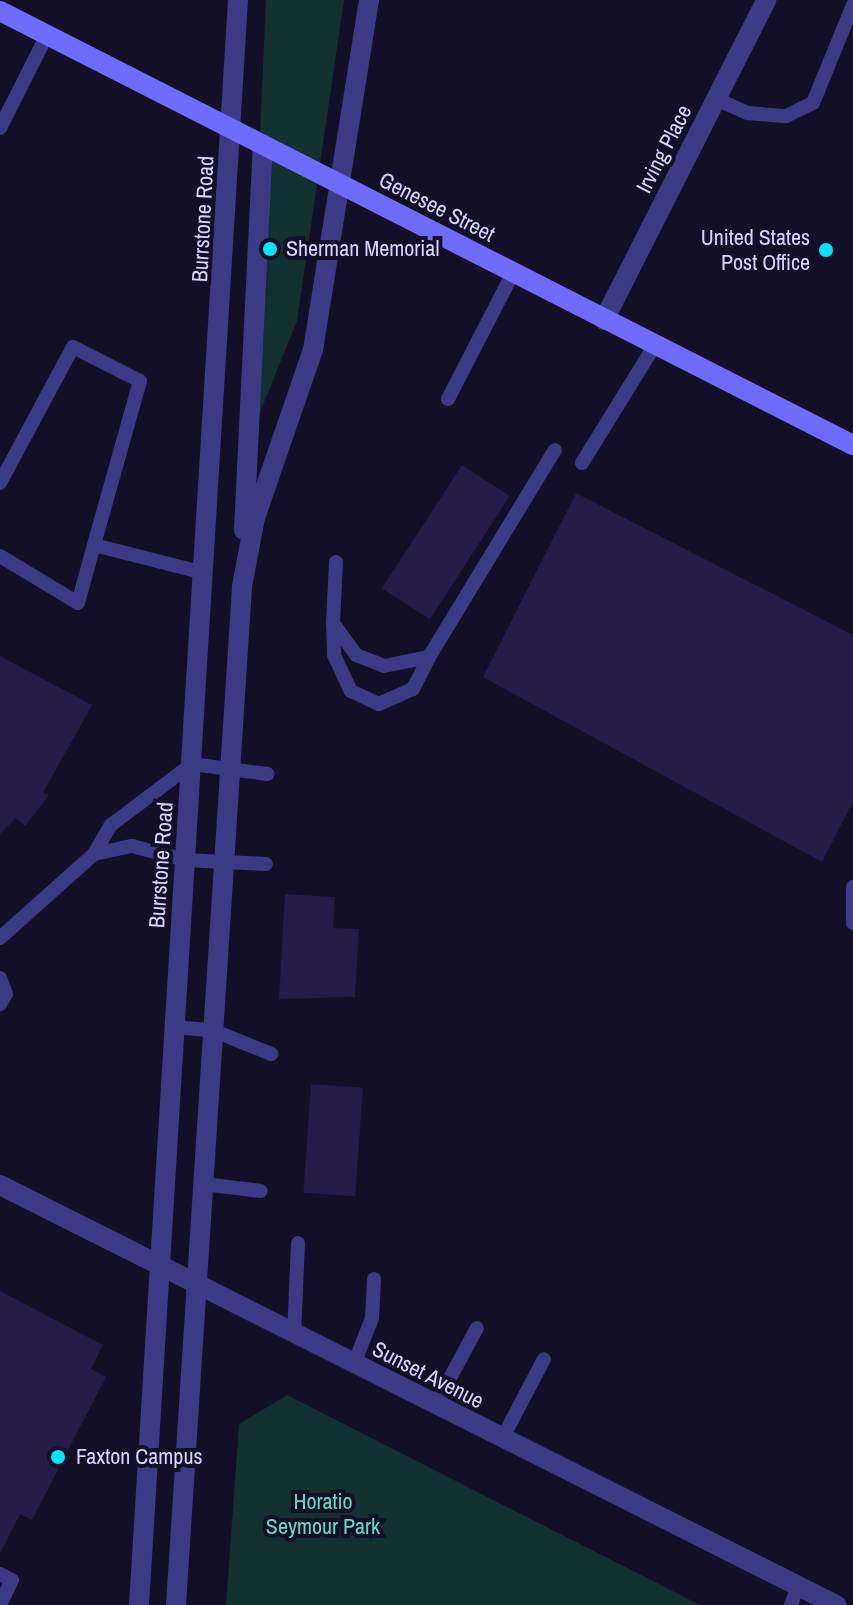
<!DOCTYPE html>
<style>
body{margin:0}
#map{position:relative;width:853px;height:1605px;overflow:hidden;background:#130f26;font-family:"Archivo Narrow",sans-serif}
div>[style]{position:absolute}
.green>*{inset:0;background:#12302f}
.building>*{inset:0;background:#241b47;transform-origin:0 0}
.service>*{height:14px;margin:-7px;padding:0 7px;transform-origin:7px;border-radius:7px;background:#3d3a85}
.minor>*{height:20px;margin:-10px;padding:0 10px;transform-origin:10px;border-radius:10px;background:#3d3a85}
.tertiary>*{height:20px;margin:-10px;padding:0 10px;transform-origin:10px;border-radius:10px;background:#3d3a85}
.secondary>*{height:20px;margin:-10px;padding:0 10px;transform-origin:10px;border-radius:10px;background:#6f6bff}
.dots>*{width:22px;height:22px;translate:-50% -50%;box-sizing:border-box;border:4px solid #130f26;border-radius:50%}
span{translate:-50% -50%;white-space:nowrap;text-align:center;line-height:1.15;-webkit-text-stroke:8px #130f26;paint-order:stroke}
.street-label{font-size:22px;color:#d9d4ff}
.poi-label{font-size:22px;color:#d9d4ff}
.right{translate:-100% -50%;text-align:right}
.left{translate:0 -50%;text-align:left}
.park-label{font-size:22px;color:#5fe0c0}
</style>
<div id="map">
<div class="green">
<div style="clip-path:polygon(266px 0,344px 0,297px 321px,246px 447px)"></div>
<div style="clip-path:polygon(287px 1395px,700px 1605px,226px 1605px,239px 1424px)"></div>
</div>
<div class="building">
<div style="left:462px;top:465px;width:57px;height:147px;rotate:33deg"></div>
<div style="clip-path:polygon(576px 493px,853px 635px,853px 802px,822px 862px,483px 677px)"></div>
<div style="clip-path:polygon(0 656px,92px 705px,43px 793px,49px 795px,25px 826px,16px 818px,0 834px)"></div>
<div style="clip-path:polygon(285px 894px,335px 897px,333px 928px,359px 929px,355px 997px,279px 999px)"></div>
<div style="left:311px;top:1084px;width:52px;height:109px;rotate:4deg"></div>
<div style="clip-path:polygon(0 1291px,103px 1345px,91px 1369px,106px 1377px,32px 1520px,20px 1514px,0 1554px)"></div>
</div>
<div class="service">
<div style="left:716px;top:99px;width:35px;rotate:24deg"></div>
<div style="left:748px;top:113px;width:38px;rotate:5deg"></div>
<div style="left:786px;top:116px;width:30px;rotate:-26deg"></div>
<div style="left:813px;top:103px;width:106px;rotate:-67.8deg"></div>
<div style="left:0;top:128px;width:104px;rotate:-63.2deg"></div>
<div style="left:448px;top:399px;width:142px;rotate:-62.7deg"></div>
<div style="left:582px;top:463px;width:139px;rotate:-58.3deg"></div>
<div style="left:0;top:483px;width:154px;rotate:-61.8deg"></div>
<div style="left:73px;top:347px;width:75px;rotate:26.9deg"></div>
<div style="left:140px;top:381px;width:170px;rotate:105.7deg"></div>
<div style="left:0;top:556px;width:91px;rotate:31.1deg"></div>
<div style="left:78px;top:603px;width:60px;rotate:-74.6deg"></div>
<div style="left:94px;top:545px;width:114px;rotate:14.2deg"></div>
<div style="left:336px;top:562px;width:61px;rotate:92.8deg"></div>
<div style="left:333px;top:623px;width:39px;rotate:54deg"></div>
<div style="left:356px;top:655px;width:30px;rotate:21deg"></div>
<div style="left:384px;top:666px;width:46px;rotate:-11.3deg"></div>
<div style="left:429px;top:657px;width:242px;rotate:-58.7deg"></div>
<div style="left:333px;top:623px;width:32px;rotate:88deg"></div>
<div style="left:334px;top:655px;width:40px;rotate:65deg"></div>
<div style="left:351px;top:691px;width:31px;rotate:25deg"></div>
<div style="left:379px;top:704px;width:37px;rotate:-24deg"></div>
<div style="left:413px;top:689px;width:36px;rotate:-63deg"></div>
<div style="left:94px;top:854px;width:39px;rotate:-12deg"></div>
<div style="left:132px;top:846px;width:55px;rotate:14.8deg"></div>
<div style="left:185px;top:860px;width:81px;rotate:2.8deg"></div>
<div style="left:853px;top:887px;width:36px;rotate:90deg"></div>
<div style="left:0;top:938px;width:126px;rotate:-41.8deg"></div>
<div style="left:94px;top:854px;width:34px;rotate:-60deg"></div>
<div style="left:111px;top:825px;width:101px;rotate:-37deg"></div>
<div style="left:192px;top:764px;width:76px;rotate:7.6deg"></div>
<div style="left:0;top:978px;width:17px;rotate:69deg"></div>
<div style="left:6px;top:994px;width:12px;rotate:121deg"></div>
<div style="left:174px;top:1027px;width:38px;rotate:5deg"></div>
<div style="left:212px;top:1030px;width:64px;rotate:22.1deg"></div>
<div style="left:203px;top:1184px;width:58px;rotate:6.9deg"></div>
<div style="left:294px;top:1335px;width:92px;rotate:-87.5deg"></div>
<div style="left:354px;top:1364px;width:49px;rotate:-68.6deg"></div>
<div style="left:372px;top:1318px;width:39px;rotate:-87deg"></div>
<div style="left:436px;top:1404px;width:86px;rotate:-61.7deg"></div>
<div style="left:502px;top:1439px;width:90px;rotate:-62.3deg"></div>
<div style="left:0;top:1574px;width:13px;rotate:27deg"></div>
<div style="left:12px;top:1580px;width:28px;rotate:116deg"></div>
<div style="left:791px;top:1605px;width:20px;rotate:-70deg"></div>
</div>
<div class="minor">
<div style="left:604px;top:320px;width:359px;rotate:-63.1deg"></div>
<div style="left:0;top:1185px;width:936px;rotate:26.67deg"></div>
</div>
<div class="tertiary">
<div style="left:244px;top:530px;width:386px;rotate:-87.2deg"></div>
<div style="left:139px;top:1605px;width:1608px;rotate:-86.47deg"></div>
<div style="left:176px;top:1605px;width:1021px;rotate:-86.29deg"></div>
<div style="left:242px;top:586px;width:69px;rotate:-79.2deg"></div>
<div style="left:255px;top:518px;width:178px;rotate:-71deg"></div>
<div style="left:313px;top:350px;width:354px;rotate:-80.9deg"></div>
</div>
<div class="secondary">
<div style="left:0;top:11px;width:957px;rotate:26.97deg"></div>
</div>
<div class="dots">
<div style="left:270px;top:249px;background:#00e5ff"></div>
<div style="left:826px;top:250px;background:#00e5ff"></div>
<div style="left:58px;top:1457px;background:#00e5ff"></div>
</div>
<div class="street-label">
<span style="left:664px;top:149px;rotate:-63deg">Irving Place</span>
<span style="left:437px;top:207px;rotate:27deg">Genesee Street</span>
<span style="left:203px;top:219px;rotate:-87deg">Burrstone Road</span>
<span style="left:161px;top:865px;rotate:-86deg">Burrstone Road</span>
<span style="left:428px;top:1375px;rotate:27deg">Sunset Avenue</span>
</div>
<div class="poi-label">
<span class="right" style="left:810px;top:250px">United States<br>Post Office</span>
<span class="left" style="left:286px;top:249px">Sherman Memorial</span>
<span class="left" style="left:76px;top:1457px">Faxton Campus</span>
</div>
<div class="park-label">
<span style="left:323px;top:1514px">Horatio<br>Seymour Park</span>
</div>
</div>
